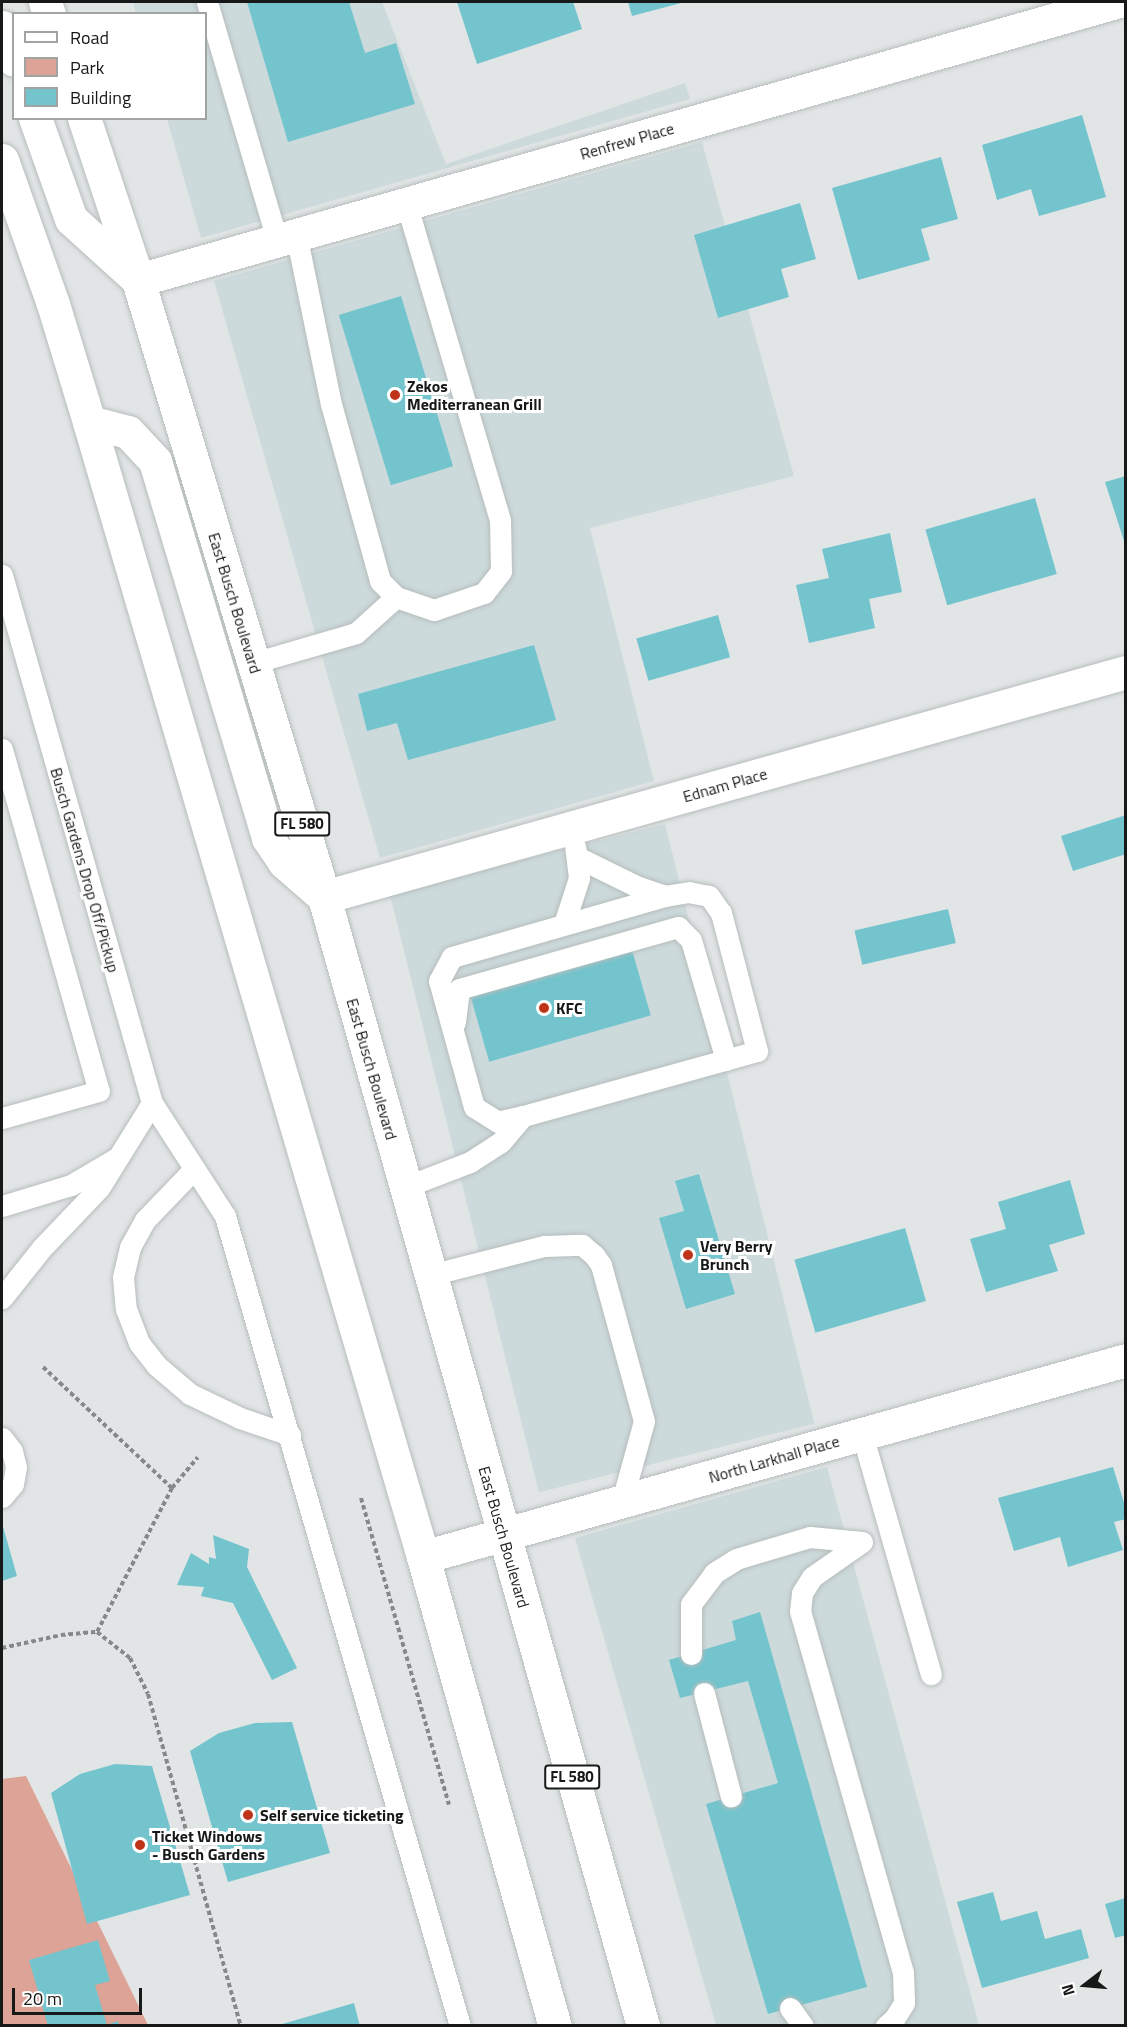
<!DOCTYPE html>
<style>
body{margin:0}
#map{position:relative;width:1127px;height:2027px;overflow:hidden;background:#e1e5e6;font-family:"Titillium Web",sans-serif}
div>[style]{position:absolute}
.built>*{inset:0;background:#ccdadb;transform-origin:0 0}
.green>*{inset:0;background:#dca396}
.building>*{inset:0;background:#73c4cd;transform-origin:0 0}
.path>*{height:4px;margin-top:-2px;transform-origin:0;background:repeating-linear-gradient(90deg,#86898a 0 4.5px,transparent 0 7.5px)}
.roads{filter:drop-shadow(0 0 2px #b7bcbc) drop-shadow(0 0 2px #b7bcbc)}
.lane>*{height:21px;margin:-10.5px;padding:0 10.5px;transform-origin:10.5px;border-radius:10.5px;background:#fff}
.street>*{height:33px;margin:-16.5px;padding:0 16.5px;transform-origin:16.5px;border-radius:16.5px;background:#fff}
.primary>*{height:33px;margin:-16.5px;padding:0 16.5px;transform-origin:16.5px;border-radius:16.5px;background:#fff}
.dots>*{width:16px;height:16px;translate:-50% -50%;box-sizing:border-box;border:3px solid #fff;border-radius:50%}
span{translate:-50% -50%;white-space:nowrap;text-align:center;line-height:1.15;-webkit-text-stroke:6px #fff;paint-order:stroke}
.shield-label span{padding:2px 4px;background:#fff;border:2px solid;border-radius:4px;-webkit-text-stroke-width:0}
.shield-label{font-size:15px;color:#171818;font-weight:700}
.street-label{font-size:16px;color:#171818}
.poi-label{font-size:16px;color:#171818;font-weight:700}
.left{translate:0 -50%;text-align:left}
.frame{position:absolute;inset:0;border:3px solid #171818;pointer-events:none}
.legend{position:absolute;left:12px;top:12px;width:195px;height:108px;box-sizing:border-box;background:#fff;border:2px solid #a2a3a3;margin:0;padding:8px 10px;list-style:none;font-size:18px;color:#171818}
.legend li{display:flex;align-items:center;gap:12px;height:30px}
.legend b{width:30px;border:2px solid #a2a3a3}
.north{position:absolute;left:1055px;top:1955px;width:60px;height:60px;-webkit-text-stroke:4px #fff;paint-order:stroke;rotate:254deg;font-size:16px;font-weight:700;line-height:24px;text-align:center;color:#171818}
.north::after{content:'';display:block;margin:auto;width:21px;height:27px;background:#171818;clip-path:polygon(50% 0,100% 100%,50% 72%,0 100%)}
.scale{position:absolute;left:12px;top:1988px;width:130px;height:27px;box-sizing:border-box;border:3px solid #171818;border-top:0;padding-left:8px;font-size:18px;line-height:21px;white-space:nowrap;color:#171818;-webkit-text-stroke:4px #fff;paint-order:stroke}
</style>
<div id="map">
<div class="built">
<div style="clip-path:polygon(133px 2px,382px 2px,446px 164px,685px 83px,690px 99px,201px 238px,167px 119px,206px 118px,206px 14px,136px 13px)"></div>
<div style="clip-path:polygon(702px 142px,794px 476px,590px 528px,654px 781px,380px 858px,214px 281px)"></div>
<div style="left:665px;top:824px;width:618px;height:284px;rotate:76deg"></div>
<div style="clip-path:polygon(827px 1467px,979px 2025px,716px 2025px,575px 1538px)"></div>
</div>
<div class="green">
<div style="clip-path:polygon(26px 1776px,148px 2025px,2px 2025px,2px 1779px)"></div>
</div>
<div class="building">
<div style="clip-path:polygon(247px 2px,349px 2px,365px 53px,396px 43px,415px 104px,288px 142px)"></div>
<div style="clip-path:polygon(457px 2px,573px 2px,582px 29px,477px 64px)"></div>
<div style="clip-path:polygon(628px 2px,685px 2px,632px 16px)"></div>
<div style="clip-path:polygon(1082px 115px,1106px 197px,1039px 216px,1031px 189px,997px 200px,982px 145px)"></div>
<div style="clip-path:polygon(941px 157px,958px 219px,921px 229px,930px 260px,858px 280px,832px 188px)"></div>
<div style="clip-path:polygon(800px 203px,816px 259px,781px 269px,789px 297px,718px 318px,694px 235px)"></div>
<div style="left:401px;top:296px;width:178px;height:65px;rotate:73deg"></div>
<div style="clip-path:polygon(1126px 476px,1126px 543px,1125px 544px,1105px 482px)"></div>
<div style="left:1035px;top:498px;width:79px;height:114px;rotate:74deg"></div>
<div style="clip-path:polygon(890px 533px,902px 592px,869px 599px,875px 628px,809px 643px,796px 585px,829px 578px,822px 549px)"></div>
<div style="left:718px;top:615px;width:44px;height:85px;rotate:74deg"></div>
<div style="clip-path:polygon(534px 645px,556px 720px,408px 760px,397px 723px,367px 731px,358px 694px)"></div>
<div style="clip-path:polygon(1126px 815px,1126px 854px,1073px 871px,1061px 836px)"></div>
<div style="left:948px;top:909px;width:35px;height:96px;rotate:77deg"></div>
<div style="left:632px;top:950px;width:68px;height:168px;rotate:74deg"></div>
<div style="clip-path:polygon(699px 1174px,735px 1294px,686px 1309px,659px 1218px,684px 1211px,675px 1181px)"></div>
<div style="clip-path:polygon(1070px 1180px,1085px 1234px,1049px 1245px,1058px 1271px,986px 1292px,970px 1239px,1006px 1229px,998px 1202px)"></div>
<div style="left:905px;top:1228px;width:76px;height:115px;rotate:74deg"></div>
<div style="clip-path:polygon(1113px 1467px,1126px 1509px,1126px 1519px,1114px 1522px,1123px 1550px,1068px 1567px,1060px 1537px,1014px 1551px,998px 1498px)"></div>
<div style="clip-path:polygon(2px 1523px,17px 1576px,2px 1581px)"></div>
<div style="clip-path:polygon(213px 1535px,249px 1549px,247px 1567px,297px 1668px,272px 1680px,233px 1603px,201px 1596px,204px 1587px,177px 1585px,191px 1553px,209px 1564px,209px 1557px,216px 1559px)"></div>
<div style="clip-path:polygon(760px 1612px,867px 1987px,768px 2014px,706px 1804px,778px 1783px,748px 1681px,680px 1698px,669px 1660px,736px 1640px,732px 1621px)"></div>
<div style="clip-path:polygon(292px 1722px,330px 1853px,228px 1882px,190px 1751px,219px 1733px,255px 1723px)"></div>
<div style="clip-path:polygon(115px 1764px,152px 1766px,190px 1895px,87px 1924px,51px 1793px,80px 1774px)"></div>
<div style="clip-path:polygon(993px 1892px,1001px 1921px,1037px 1911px,1045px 1939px,1081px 1929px,1089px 1958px,982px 1988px,957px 1902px)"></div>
<div style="clip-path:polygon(1126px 1898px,1126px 1935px,1115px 1938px,1105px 1904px)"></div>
<div style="clip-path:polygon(98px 1940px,110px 1981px,95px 1985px,107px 2025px,118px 2021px,119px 2026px,48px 2026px,29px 1960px)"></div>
<div style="clip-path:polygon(354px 2003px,360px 2026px,279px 2026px,279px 2025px)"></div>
</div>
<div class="path">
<div style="left:43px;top:1367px;width:177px;rotate:43.2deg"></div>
<div style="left:172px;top:1488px;width:162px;rotate:117.5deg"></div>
<div style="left:172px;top:1488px;width:40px;rotate:-50deg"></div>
<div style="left:361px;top:1498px;width:319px;rotate:74deg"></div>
<div style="left:2px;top:1648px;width:60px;rotate:-12.4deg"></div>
<div style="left:61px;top:1635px;width:36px;rotate:-5deg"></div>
<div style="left:97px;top:1632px;width:42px;rotate:38.2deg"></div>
<div style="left:130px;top:1658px;width:40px;rotate:63.4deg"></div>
<div style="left:148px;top:1694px;width:345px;rotate:74.4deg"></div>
</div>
<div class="roads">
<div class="lane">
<div style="left:207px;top:2px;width:248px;rotate:73.6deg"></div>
<div style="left:296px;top:234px;width:174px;rotate:78.4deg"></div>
<div style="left:331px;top:404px;width:184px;rotate:74.5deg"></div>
<div style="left:380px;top:581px;width:23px;rotate:45deg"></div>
<div style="left:396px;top:597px;width:40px;rotate:18.9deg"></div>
<div style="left:434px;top:610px;width:53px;rotate:-18.8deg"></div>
<div style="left:484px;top:593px;width:28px;rotate:-52deg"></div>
<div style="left:501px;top:571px;width:51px;rotate:-91.1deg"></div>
<div style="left:500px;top:520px;width:331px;rotate:-106.5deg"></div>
<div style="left:2px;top:575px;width:549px;rotate:74.14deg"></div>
<div style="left:152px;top:1103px;width:100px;rotate:121.9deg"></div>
<div style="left:99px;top:1188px;width:84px;rotate:133.6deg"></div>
<div style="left:41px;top:1249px;width:63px;rotate:128.5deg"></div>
<div style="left:253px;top:663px;width:107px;rotate:-16.2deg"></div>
<div style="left:356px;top:633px;width:54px;rotate:-42deg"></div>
<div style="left:2px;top:749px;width:355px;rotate:74.2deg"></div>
<div style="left:99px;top:1091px;width:101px;rotate:164.4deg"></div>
<div style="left:564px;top:924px;width:48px;rotate:-71.9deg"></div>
<div style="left:579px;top:878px;width:31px;rotate:-97deg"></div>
<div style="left:455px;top:1022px;width:33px;rotate:-83deg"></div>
<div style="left:459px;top:989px;width:228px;rotate:-15.8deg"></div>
<div style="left:678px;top:927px;width:18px;rotate:45deg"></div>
<div style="left:691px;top:940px;width:125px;rotate:73.7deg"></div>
<div style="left:152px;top:1103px;width:135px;rotate:57.1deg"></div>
<div style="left:225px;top:1216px;width:843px;rotate:73.82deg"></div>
<div style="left:523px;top:1116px;width:26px;rotate:167deg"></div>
<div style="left:498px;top:1122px;width:28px;rotate:-148deg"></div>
<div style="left:474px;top:1107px;width:131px;rotate:-105.5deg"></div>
<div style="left:439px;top:981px;width:27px;rotate:-62deg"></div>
<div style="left:452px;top:957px;width:222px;rotate:-16deg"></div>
<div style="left:194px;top:1169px;width:71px;rotate:133.9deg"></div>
<div style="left:145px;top:1220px;width:31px;rotate:119deg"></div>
<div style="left:130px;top:1247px;width:31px;rotate:103deg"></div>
<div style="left:123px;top:1277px;width:32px;rotate:85deg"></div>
<div style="left:126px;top:1309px;width:36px;rotate:69deg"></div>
<div style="left:139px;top:1343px;width:28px;rotate:52deg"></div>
<div style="left:156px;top:1365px;width:45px;rotate:40.5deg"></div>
<div style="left:190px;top:1394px;width:55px;rotate:25.6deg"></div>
<div style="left:240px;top:1418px;width:53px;rotate:18.8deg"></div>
<div style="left:405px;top:1187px;width:70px;rotate:-21deg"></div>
<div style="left:470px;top:1162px;width:37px;rotate:-33deg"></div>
<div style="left:501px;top:1142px;width:34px;rotate:-50deg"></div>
<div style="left:523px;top:1116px;width:243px;rotate:-15.5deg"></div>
<div style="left:757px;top:1051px;width:143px;rotate:-104.6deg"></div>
<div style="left:721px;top:913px;width:21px;rotate:-125deg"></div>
<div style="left:709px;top:896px;width:20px;rotate:-169deg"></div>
<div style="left:689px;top:892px;width:24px;rotate:171deg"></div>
<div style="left:665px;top:896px;width:31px;rotate:-161deg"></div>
<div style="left:636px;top:886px;width:64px;rotate:-153.8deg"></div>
<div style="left:2px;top:1206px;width:72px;rotate:-16.9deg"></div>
<div style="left:71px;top:1185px;width:51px;rotate:-30.6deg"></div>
<div style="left:430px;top:1275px;width:118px;rotate:-14.3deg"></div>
<div style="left:544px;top:1246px;width:38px;rotate:-2deg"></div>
<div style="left:582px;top:1245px;width:16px;rotate:40deg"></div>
<div style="left:594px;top:1255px;width:12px;rotate:55deg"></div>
<div style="left:601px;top:1265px;width:162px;rotate:74.6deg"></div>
<div style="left:644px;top:1421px;width:83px;rotate:105.4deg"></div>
<div style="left:862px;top:1434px;width:250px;rotate:74deg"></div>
<div style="left:2px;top:1438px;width:16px;rotate:52deg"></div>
<div style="left:12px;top:1451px;width:16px;rotate:76deg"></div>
<div style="left:16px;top:1467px;width:17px;rotate:100deg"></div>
<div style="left:13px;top:1484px;width:17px;rotate:130deg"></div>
<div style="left:691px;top:1654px;width:50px;rotate:-90deg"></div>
<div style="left:691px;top:1604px;width:39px;rotate:-53deg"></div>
<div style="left:714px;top:1573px;width:26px;rotate:-32deg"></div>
<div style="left:736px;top:1559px;width:77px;rotate:-16.6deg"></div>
<div style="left:810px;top:1537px;width:52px;rotate:5.5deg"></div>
<div style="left:862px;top:1542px;width:61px;rotate:145deg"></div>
<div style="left:812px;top:1577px;width:19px;rotate:122deg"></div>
<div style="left:802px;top:1593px;width:18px;rotate:96deg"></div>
<div style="left:800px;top:1611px;width:375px;rotate:74.1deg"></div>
<div style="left:903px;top:1972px;width:31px;rotate:88deg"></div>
<div style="left:904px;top:2003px;width:19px;rotate:122deg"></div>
<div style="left:894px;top:2019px;width:11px;rotate:139deg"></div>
<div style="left:704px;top:1693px;width:107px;rotate:75.4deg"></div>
<div style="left:790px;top:2008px;width:22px;rotate:54deg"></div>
</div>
<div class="street">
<div style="left:138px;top:280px;width:1017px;rotate:-15.87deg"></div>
<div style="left:324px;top:897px;width:833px;rotate:-15.67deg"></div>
<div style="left:423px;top:1557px;width:730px;rotate:-15.65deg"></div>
</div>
<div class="primary">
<div style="left:45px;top:2px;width:13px;rotate:72deg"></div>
<div style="left:2px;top:27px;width:35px;rotate:70deg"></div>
<div style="left:35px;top:118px;width:107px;rotate:70.4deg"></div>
<div style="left:71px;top:219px;width:86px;rotate:42.2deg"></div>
<div style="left:84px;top:118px;width:171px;rotate:71.6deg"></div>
<div style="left:138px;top:280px;width:644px;rotate:73.22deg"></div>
<div style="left:324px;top:897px;width:1173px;rotate:74.22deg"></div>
<div style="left:2px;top:160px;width:153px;rotate:70.5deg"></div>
<div style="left:53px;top:304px;width:123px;rotate:73deg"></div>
<div style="left:89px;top:422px;width:1183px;rotate:73.6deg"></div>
<div style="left:423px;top:1557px;width:487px;rotate:74.3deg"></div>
<div style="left:89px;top:422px;width:40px;rotate:14.4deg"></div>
<div style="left:128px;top:432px;width:40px;rotate:47deg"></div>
<div style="left:155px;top:461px;width:394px;rotate:73.3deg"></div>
<div style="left:268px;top:838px;width:29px;rotate:56deg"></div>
<div style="left:284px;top:862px;width:53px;rotate:41.2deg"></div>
</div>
</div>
<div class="dots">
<div style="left:395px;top:395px;background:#bf3419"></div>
<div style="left:544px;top:1008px;background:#bf3419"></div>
<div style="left:688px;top:1255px;background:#bf3419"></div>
<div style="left:248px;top:1815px;background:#bf3419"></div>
<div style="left:140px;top:1845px;background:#bf3419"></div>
</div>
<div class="shield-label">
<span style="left:302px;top:824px">FL 580</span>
<span style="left:572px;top:1777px">FL 580</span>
</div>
<div class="street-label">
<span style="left:627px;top:141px;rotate:-16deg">Renfrew Place</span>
<span style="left:235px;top:603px;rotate:73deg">East Busch Boulevard</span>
<span style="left:725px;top:785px;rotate:-16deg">Ednam Place</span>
<span style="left:85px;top:870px;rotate:74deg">Busch Gardens Drop Off/Pickup</span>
<span style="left:372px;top:1069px;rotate:74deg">East Busch Boulevard</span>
<span style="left:774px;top:1459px;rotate:-16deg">North Larkhall Place</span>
<span style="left:504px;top:1537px;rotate:74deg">East Busch Boulevard</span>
</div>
<div class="poi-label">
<span class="left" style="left:407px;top:395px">Zekos<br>Mediterranean Grill</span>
<span class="left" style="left:556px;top:1008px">KFC</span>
<span class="left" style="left:700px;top:1255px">Very Berry<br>Brunch</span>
<span class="left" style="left:260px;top:1815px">Self service ticketing</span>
<span class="left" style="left:152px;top:1845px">Ticket Windows<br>- Busch Gardens</span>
</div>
<div class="frame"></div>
<ul class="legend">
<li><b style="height:8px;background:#fff"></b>Road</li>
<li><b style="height:16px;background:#dca396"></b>Park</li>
<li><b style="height:16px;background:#73c4cd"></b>Building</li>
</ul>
<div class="north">N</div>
<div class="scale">20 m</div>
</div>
